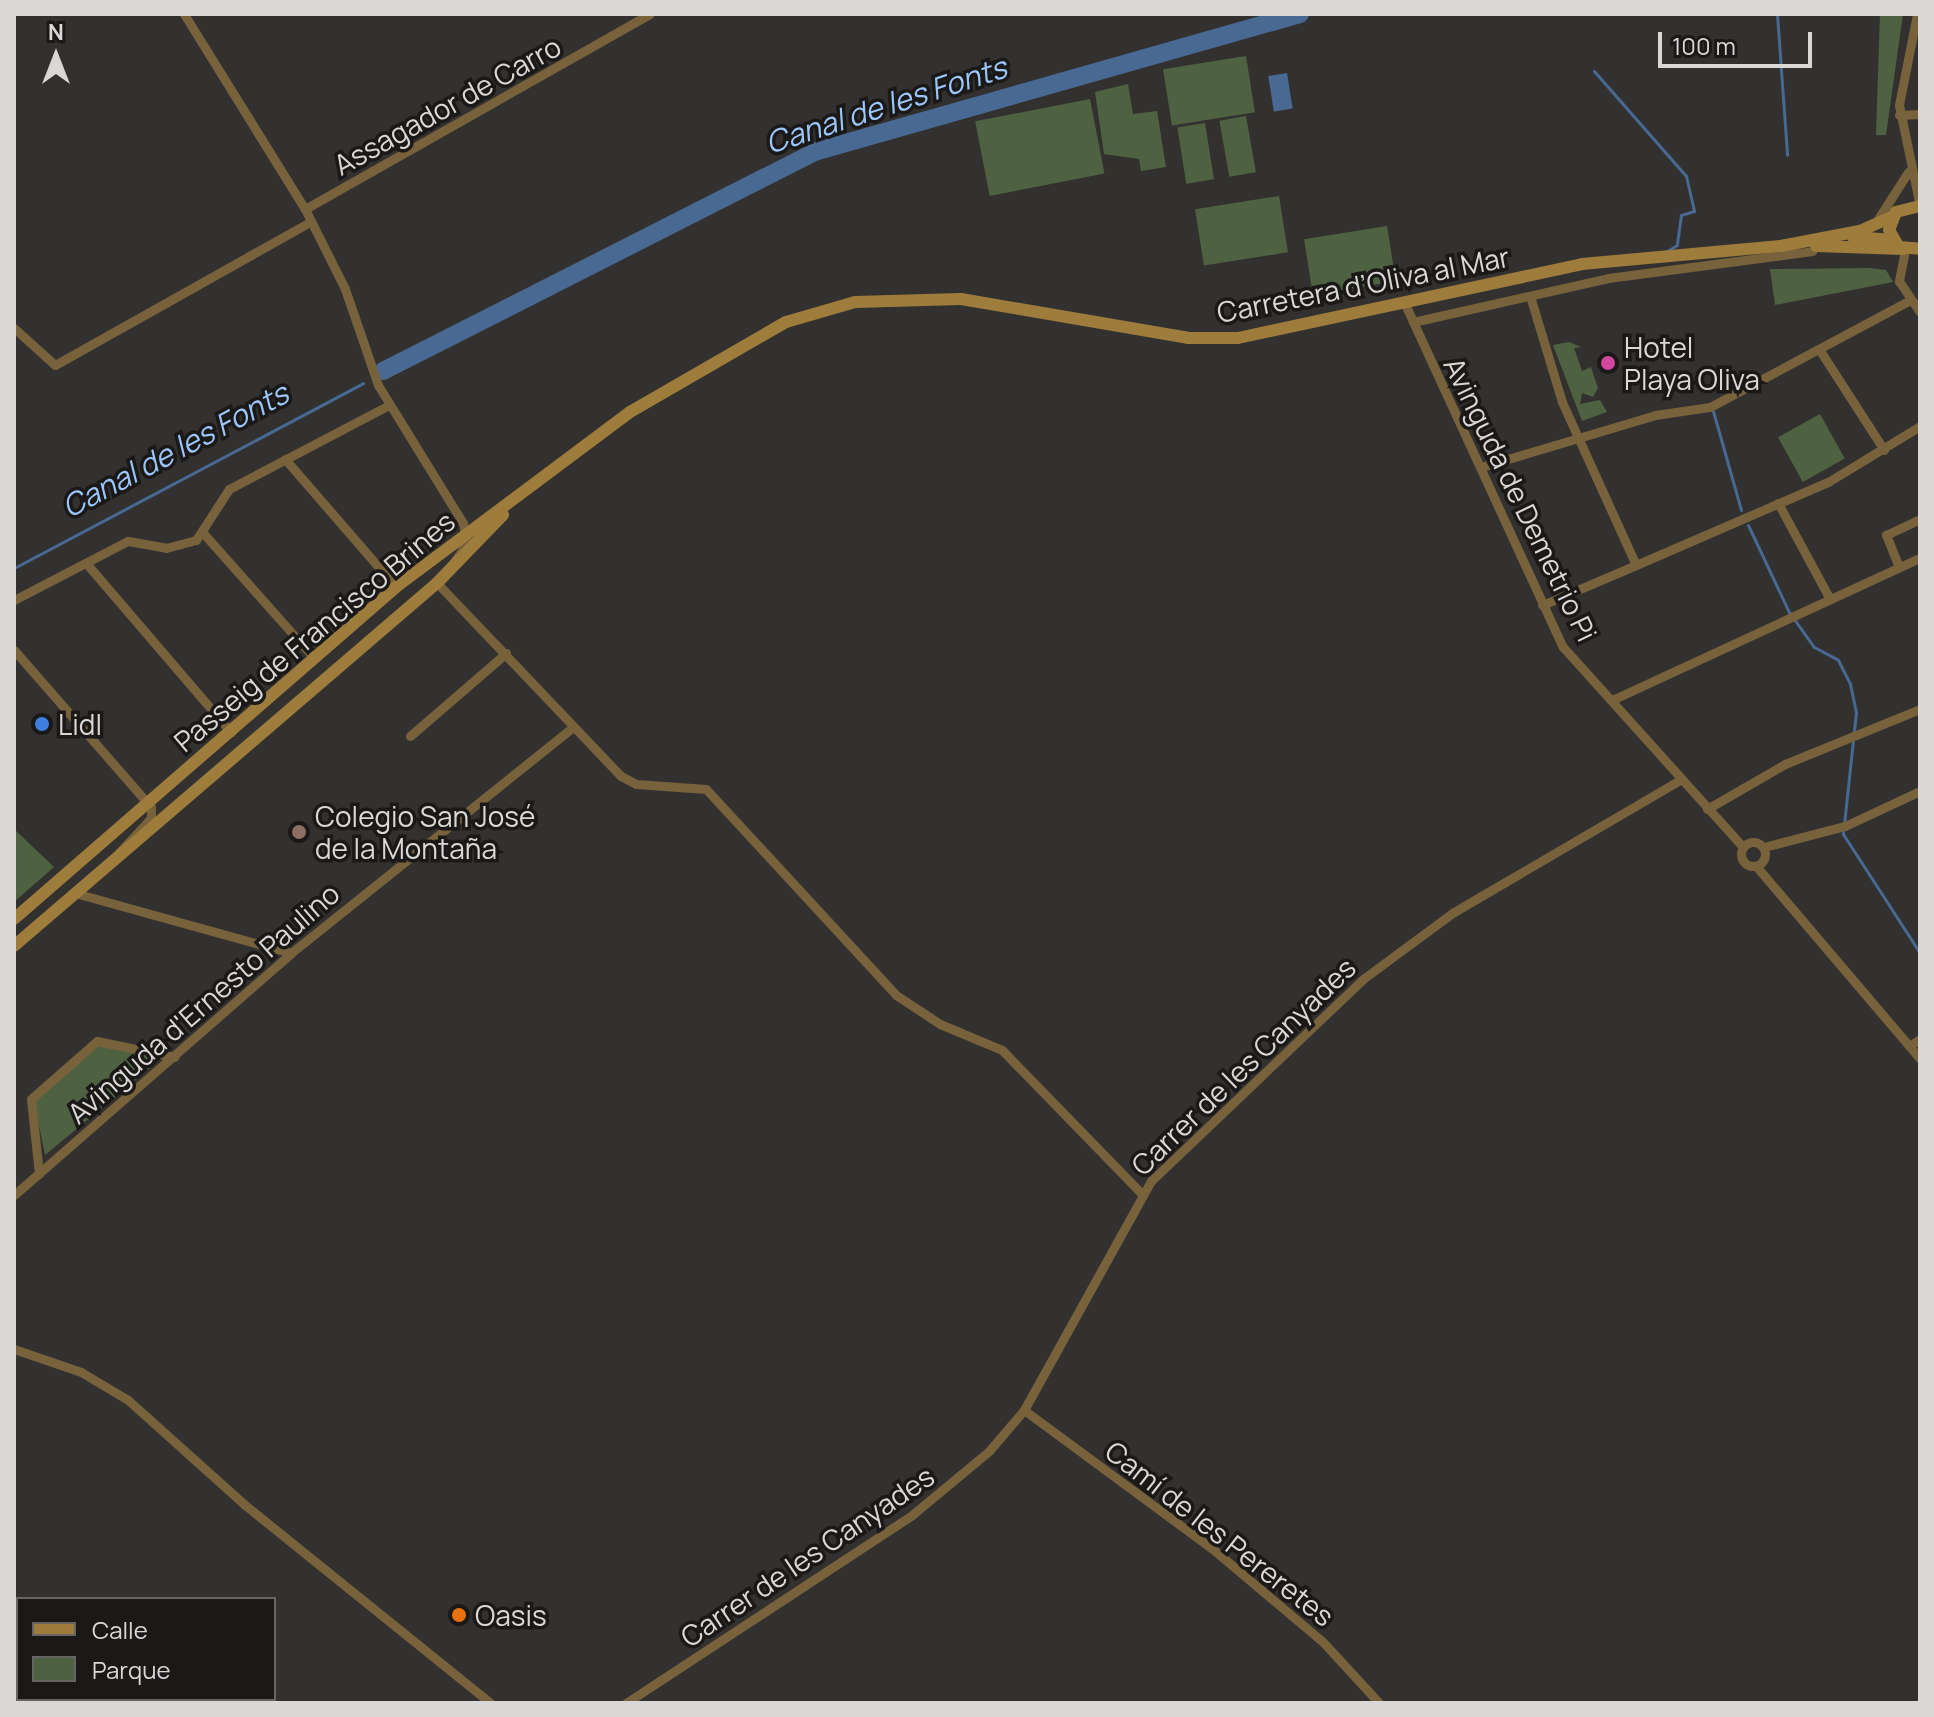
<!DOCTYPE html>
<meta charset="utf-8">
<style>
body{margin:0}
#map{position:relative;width:1934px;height:1717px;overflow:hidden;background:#33312f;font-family:Manrope,sans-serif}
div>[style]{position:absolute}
.green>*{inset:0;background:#4e6241;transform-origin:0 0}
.water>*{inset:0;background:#476992;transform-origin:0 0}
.stream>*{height:3px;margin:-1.5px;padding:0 1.5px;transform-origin:1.5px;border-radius:1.5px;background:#476992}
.river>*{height:18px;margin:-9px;padding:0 9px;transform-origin:9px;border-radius:9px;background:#476992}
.street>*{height:9px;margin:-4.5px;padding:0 4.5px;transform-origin:4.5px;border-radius:4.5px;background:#77623c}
.street>.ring{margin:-4.5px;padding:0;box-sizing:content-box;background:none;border:9px solid #77623c;border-radius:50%}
.secondary>*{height:12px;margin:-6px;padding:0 6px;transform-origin:6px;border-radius:6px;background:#9e7c3c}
.dots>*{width:22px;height:22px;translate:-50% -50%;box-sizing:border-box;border:4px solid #1a1918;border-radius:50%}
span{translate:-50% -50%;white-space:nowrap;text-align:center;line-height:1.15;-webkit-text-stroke:7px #1a1918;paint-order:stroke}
.street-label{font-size:28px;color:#dad8d7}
.poi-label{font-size:28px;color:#dad8d7}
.left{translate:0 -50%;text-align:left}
.water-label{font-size:30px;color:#9cc6f9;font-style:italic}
.frame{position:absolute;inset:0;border:16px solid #dad8d7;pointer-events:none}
.legend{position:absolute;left:16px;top:1597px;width:260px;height:104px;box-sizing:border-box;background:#1a1918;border:2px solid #676564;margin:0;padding:10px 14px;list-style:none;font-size:24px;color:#dad8d7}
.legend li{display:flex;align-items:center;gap:16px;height:40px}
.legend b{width:40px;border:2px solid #676564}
.north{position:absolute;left:16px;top:16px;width:80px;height:80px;-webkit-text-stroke:6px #1a1918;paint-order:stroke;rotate:0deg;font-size:22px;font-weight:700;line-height:32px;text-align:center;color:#dad8d7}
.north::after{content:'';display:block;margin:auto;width:28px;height:36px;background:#dad8d7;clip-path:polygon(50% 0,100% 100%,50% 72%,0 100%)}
.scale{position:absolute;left:1658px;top:32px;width:154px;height:36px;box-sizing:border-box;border:4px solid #dad8d7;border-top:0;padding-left:10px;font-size:24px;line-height:28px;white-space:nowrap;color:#dad8d7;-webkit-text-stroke:6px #1a1918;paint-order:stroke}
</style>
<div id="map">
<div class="green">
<div style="clip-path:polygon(1880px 14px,1903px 14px,1886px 135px,1876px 135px)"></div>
<div style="left:1246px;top:56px;width:57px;height:84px;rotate:81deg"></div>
<div style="clip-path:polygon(1128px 84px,1133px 114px,1157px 111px,1166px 167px,1141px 171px,1139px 159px,1104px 154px,1095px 92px)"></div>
<div style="left:1090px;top:99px;width:76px;height:117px;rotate:79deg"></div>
<div style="left:1246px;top:116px;width:57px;height:27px;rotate:80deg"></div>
<div style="left:1205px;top:123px;width:57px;height:28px;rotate:81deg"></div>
<div style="left:1279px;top:196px;width:57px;height:85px;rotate:81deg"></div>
<div style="left:1387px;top:226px;width:56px;height:84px;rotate:81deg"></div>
<div style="clip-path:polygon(1869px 268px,1886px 270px,1893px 282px,1775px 305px,1770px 269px)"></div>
<div style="clip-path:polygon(1569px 342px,1581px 347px,1574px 348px,1582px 371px,1591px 367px,1598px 388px,1593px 397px,1582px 393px,1580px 404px,1600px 400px,1607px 412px,1582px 421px,1553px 345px)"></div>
<div style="left:1820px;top:414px;width:51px;height:48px;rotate:61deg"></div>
<div style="clip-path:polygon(14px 829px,54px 867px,14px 902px)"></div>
<div style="clip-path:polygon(102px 1042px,151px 1055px,155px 1064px,45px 1155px,34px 1101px)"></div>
</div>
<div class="water">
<div style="left:1287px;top:73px;width:36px;height:19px;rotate:81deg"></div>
</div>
<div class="stream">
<div style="left:1777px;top:14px;width:141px;rotate:85.9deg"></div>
<div style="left:1594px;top:71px;width:140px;rotate:48.8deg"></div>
<div style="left:1686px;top:176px;width:36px;rotate:77deg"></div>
<div style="left:1694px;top:211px;width:14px;rotate:163deg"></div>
<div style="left:1681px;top:215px;width:30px;rotate:98deg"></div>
<div style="left:1677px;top:245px;width:12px;rotate:149deg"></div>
<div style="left:1713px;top:411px;width:103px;rotate:74.2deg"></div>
<div style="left:1748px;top:525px;width:96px;rotate:64.8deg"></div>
<div style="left:1789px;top:612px;width:43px;rotate:54.5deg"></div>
<div style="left:1814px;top:647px;width:27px;rotate:28deg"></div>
<div style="left:1838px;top:660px;width:27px;rotate:63deg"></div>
<div style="left:1850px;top:684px;width:29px;rotate:78deg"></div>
<div style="left:1856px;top:712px;width:123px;rotate:96.1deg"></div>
<div style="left:1843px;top:834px;width:142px;rotate:57.1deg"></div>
<div style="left:14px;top:568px;width:395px;rotate:-27.9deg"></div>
</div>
<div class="river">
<div style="left:383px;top:371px;width:483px;rotate:-26.9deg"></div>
<div style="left:814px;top:152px;width:505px;rotate:-15.85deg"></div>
</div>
<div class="street">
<div style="left:184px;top:14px;width:229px;rotate:58.2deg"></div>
<div style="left:305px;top:209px;width:89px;rotate:63.4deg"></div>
<div style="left:345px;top:289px;width:102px;rotate:71deg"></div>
<div style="left:378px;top:385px;width:162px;rotate:58.4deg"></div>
<div style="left:463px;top:523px;width:20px;rotate:79deg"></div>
<div style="left:467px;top:543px;width:32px;rotate:125deg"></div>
<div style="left:1917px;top:14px;width:93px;rotate:101.2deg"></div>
<div style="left:1899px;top:105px;width:103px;rotate:78.3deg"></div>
<div style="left:1899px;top:115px;width:21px;rotate:-3deg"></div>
<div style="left:305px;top:209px;width:396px;rotate:-29.5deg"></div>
<div style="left:1878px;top:219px;width:56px;rotate:-57.4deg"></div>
<div style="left:1905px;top:250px;width:32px;rotate:101deg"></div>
<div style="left:1899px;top:281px;width:37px;rotate:56deg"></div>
<div style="left:1530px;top:296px;width:111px;rotate:73.2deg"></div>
<div style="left:1562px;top:402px;width:179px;rotate:65.6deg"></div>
<div style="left:1636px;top:565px;width:102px;rotate:156.9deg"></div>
<div style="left:1404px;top:302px;width:380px;rotate:65.3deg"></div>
<div style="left:1563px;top:647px;width:269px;rotate:48deg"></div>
<div style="left:1413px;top:322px;width:200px;rotate:-12.7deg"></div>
<div style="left:1608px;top:278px;width:206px;rotate:-7.5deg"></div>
<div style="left:14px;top:328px;width:55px;rotate:42.1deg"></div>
<div style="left:55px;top:365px;width:292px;rotate:-29.3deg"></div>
<div style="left:1819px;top:349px;width:120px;rotate:57.2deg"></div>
<div style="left:285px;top:459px;width:169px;rotate:49.1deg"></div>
<div style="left:1481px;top:467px;width:182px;rotate:-16.6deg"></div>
<div style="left:1655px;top:415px;width:56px;rotate:-8.3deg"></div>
<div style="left:1710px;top:407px;width:227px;rotate:-28.1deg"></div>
<div style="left:1778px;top:503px;width:109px;rotate:61.6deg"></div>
<div style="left:204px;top:534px;width:166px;rotate:48.4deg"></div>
<div style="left:86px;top:563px;width:223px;rotate:49.4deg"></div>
<div style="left:1636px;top:565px;width:209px;rotate:-23.4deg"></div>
<div style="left:1828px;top:482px;width:108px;rotate:-31.3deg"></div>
<div style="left:1899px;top:567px;width:35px;rotate:-112deg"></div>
<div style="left:1886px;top:535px;width:38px;rotate:-25deg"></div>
<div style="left:437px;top:583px;width:267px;rotate:46.4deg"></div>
<div style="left:621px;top:776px;width:17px;rotate:28deg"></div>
<div style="left:636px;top:784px;width:70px;rotate:4.1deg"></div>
<div style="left:706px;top:789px;width:280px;rotate:47.3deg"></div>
<div style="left:896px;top:995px;width:53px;rotate:33.4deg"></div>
<div style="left:940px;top:1024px;width:67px;rotate:22.8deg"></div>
<div style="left:1002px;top:1050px;width:201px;rotate:45.8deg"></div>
<div style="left:14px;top:600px;width:128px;rotate:-27.4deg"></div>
<div style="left:128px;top:541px;width:39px;rotate:10deg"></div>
<div style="left:166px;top:548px;width:31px;rotate:-15deg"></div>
<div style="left:196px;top:540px;width:61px;rotate:-57.1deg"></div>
<div style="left:229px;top:489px;width:181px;rotate:-27.7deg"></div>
<div style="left:14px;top:650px;width:208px;rotate:48.9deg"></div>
<div style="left:151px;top:807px;width:11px;rotate:90deg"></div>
<div style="left:151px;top:818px;width:59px;rotate:132.9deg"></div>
<div style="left:1612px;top:700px;width:339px;rotate:-24.8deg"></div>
<div style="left:410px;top:736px;width:127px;rotate:-40.8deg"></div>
<div style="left:1707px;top:809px;width:90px;rotate:-30deg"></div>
<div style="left:1785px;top:764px;width:146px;rotate:-22.2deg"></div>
<div class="ring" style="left:1741px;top:842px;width:15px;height:15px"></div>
<div style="left:1764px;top:847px;width:84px;rotate:-14.5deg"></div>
<div style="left:1845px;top:826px;width:83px;rotate:-25deg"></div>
<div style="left:1756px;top:866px;width:253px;rotate:49.6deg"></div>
<div style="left:75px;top:893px;width:224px;rotate:15.5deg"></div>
<div style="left:1909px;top:1046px;width:13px;rotate:-32deg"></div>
<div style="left:39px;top:1174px;width:75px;rotate:-96.1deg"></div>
<div style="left:31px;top:1099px;width:88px;rotate:-41.3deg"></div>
<div style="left:97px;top:1041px;width:79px;rotate:11.7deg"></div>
<div style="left:14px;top:1195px;width:368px;rotate:-41.1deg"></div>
<div style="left:291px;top:953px;width:361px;rotate:-38.7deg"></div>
<div style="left:14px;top:1349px;width:71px;rotate:18.9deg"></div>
<div style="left:81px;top:1372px;width:55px;rotate:30.8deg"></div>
<div style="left:128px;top:1400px;width:157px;rotate:41.9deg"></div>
<div style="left:245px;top:1505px;width:315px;rotate:38.9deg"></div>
<div style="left:1024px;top:1410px;width:237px;rotate:36.4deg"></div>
<div style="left:1215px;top:1551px;width:141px;rotate:40.1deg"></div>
<div style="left:1323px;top:1642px;width:83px;rotate:47.4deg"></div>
<div style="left:626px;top:1703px;width:342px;rotate:-33.3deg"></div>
<div style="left:912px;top:1515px;width:100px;rotate:-39.7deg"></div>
<div style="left:989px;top:1451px;width:54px;rotate:-49.5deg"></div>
<div style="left:1024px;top:1410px;width:262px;rotate:-61deg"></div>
<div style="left:1151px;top:1181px;width:293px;rotate:-43.6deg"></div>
<div style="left:1363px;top:979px;width:113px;rotate:-36.4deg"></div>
<div style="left:1454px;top:912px;width:259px;rotate:-30.3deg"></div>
</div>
<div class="secondary">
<div style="left:1920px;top:206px;width:25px;rotate:166deg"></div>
<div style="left:1896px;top:212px;width:19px;rotate:111deg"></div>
<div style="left:1889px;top:230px;width:20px;rotate:60deg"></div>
<div style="left:1899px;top:247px;width:21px;rotate:5deg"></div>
<div style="left:1853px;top:237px;width:40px;rotate:4.3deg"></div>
<div style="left:1816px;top:246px;width:87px;rotate:2deg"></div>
<div style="left:14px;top:919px;width:506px;rotate:-40.99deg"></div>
<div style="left:396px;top:587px;width:292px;rotate:-36.8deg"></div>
<div style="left:630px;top:412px;width:180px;rotate:-30deg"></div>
<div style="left:786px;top:322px;width:72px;rotate:-16.2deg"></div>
<div style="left:855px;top:302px;width:106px;rotate:-1.6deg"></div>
<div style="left:961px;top:299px;width:230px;rotate:9.7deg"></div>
<div style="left:1188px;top:338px;width:50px"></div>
<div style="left:1238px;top:338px;width:352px;rotate:-12.1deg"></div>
<div style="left:1582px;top:264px;width:200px;rotate:-5.2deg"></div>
<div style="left:1781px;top:246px;width:80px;rotate:-10.8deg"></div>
<div style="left:1860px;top:231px;width:35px;rotate:-24deg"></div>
<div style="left:14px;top:946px;width:557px;rotate:-40.63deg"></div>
<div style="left:437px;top:583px;width:95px;rotate:-45.9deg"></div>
</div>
<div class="dots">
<div style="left:1608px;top:363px;background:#d1479c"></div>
<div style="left:42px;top:724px;background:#3f7fe0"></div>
<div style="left:299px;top:832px;background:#8d6e63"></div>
<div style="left:459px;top:1615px;background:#e8710a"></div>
</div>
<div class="street-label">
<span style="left:447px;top:105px;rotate:-29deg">Assagador de Carro</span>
<span style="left:1363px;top:284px;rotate:-11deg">Carretera d’Oliva al Mar</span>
<span style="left:1521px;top:499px;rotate:64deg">Avinguda de Demetrio Pi</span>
<span style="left:314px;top:631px;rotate:-40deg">Passeig de Francisco Brines</span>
<span style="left:203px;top:1003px;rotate:-41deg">Avinguda d'Ernesto Paulino</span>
<span style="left:1243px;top:1066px;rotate:-44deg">Carrer de les Canyades</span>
<span style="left:1220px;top:1533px;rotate:38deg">Camí de les Pereretes</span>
<span style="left:807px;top:1556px;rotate:-34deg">Carrer de les Canyades</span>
</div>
<div class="poi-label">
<span class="left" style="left:1624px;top:363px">Hotel<br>Playa Oliva</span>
<span class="left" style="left:58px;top:724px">Lidl</span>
<span class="left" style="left:315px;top:832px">Colegio San José<br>de la Montaña</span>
<span class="left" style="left:475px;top:1615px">Oasis</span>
</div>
<div class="water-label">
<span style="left:886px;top:105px;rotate:-18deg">Canal de les Fonts</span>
<span style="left:175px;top:450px;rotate:-28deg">Canal de les Fonts</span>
</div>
<div class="frame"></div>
<ul class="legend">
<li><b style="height:10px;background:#9e7c3c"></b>Calle</li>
<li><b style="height:22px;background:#4e6241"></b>Parque</li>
</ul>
<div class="north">N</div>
<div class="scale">100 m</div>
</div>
